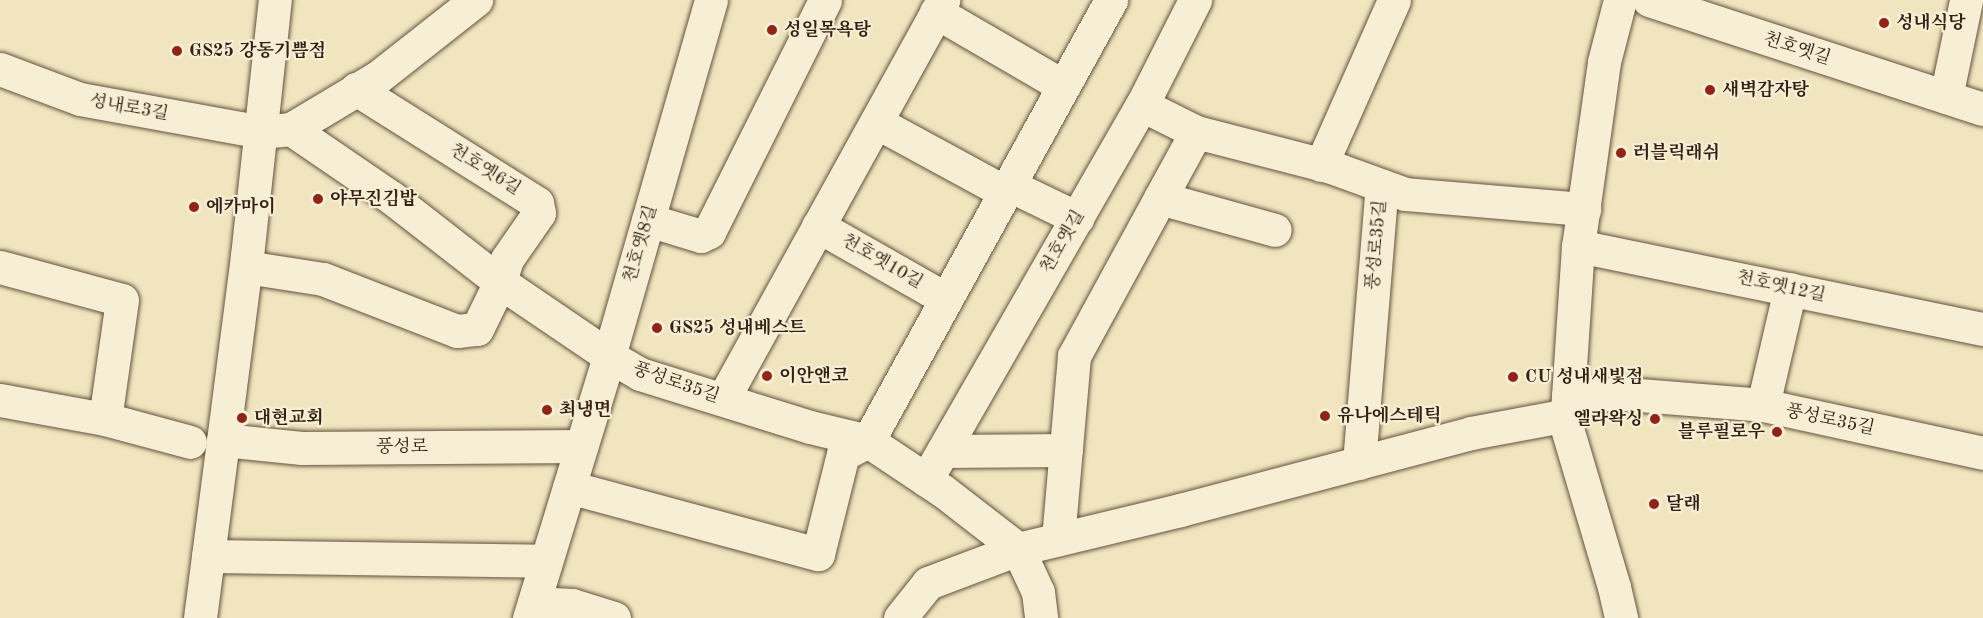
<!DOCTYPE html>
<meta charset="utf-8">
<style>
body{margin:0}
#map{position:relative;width:1983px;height:618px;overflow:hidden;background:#f1e5bf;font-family:"Old Standard TT","Noto Serif KR",serif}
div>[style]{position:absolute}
.roads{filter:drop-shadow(0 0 2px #64523e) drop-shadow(0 0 2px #64523e)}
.street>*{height:33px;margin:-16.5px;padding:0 16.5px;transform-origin:16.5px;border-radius:16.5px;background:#f6eed5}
.secondary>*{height:33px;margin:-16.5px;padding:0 16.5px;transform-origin:16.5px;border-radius:16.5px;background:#f6eed5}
.dots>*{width:16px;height:16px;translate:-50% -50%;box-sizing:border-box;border:3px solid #f6eed5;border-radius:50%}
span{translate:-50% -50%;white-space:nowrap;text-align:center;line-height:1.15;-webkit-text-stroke:4.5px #f6eed5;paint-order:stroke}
.poi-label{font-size:18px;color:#352113;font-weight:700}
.left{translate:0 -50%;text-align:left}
.right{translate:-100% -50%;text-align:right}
.street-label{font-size:18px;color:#352113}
</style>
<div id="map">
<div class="roads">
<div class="street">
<div style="left:1620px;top:0;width:64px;rotate:104.5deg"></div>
<div style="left:1604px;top:62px;width:186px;rotate:98deg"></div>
<div style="left:1578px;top:246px;width:179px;rotate:93.8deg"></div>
<div style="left:1566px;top:425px;width:169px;rotate:73.5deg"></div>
<div style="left:1614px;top:587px;width:32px;rotate:77deg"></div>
<div style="left:936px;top:12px;width:147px;rotate:30.2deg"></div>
<div style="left:0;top:69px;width:85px;rotate:20.6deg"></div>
<div style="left:80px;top:99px;width:185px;rotate:10.3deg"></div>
<div style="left:262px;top:132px;width:29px;rotate:-6deg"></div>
<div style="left:291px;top:129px;width:101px;rotate:-30.9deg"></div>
<div style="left:378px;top:77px;width:125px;rotate:-38.2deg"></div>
<div style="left:1946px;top:97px;width:99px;rotate:-78.3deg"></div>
<div style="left:1142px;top:105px;width:60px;rotate:26.6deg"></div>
<div style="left:1196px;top:132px;width:139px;rotate:14.5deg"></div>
<div style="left:1331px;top:167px;width:79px;rotate:20deg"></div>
<div style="left:1405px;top:194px;width:180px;rotate:4.8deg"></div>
<div style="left:876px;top:122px;width:147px;rotate:28.5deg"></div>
<div style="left:291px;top:129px;width:122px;rotate:34.3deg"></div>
<div style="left:392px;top:198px;width:137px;rotate:37.9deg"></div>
<div style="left:500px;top:282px;width:132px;rotate:34.2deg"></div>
<div style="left:609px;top:356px;width:36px;rotate:30deg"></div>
<div style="left:640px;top:374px;width:178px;rotate:17.3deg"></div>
<div style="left:810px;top:427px;width:60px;rotate:13.6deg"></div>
<div style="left:868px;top:441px;width:90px;rotate:33.7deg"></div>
<div style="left:943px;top:491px;width:95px;rotate:37.7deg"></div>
<div style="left:1018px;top:549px;width:47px;rotate:65.1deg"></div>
<div style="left:1038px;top:592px;width:26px;rotate:83deg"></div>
<div style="left:1321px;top:165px;width:180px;rotate:-66.1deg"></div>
<div style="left:1009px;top:185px;width:76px;rotate:25.9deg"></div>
<div style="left:1160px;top:198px;width:119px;rotate:15.5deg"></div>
<div style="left:648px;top:220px;width:55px;rotate:16.8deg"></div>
<div style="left:701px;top:236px;width:9px;rotate:-27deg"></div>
<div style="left:709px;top:232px;width:259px;rotate:-63.4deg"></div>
<div style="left:818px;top:226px;width:147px;rotate:29.7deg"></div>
<div style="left:1578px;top:246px;width:413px;rotate:11.6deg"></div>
<div style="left:0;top:267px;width:126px;rotate:15.1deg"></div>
<div style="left:122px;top:300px;width:120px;rotate:98.1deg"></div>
<div style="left:246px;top:267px;width:78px;rotate:8.9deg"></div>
<div style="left:323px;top:279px;width:144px;rotate:21.2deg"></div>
<div style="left:457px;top:331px;width:20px;rotate:-6deg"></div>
<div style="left:477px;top:329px;width:52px;rotate:-63.9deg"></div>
<div style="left:500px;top:282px;width:24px;rotate:-73deg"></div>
<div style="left:507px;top:259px;width:56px;rotate:-55.2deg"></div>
<div style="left:539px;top:213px;width:10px;rotate:-101deg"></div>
<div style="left:537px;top:203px;width:214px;rotate:-147.8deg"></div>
<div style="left:1568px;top:395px;width:59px;rotate:-1deg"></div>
<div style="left:1627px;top:394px;width:136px;rotate:4.6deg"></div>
<div style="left:1763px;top:405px;width:225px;rotate:12.3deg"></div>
<div style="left:723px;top:399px;width:456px;rotate:-61.1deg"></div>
<div style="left:0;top:400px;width:107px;rotate:10.3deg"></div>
<div style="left:105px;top:419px;width:88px;rotate:15.1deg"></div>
<div style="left:1763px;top:405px;width:119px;rotate:-76.9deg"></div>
<div style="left:223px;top:440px;width:79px;rotate:5.8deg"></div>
<div style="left:302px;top:448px;width:279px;rotate:-0.4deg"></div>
<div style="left:943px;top:451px;width:123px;rotate:-0.5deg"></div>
<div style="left:1359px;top:463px;width:278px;rotate:-85.3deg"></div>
<div style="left:926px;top:480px;width:433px;rotate:-60.1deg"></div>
<div style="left:1142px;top:105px;width:118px;rotate:-63.2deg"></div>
<div style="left:569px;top:487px;width:258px;rotate:15.1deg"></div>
<div style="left:818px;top:554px;width:103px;rotate:-76deg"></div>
<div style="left:843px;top:454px;width:28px;rotate:-27deg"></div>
<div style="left:868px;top:441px;width:504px;rotate:-61.14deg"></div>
<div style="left:1058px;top:539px;width:184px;rotate:-85deg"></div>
<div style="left:1074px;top:356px;width:255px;rotate:-61.4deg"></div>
<div style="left:208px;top:556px;width:338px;rotate:0.8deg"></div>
<div style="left:534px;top:603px;width:38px;rotate:3deg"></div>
<div style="left:572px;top:605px;width:44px;rotate:17.2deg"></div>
<div style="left:529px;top:618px;width:274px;rotate:-73deg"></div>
<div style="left:609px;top:356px;width:370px;rotate:-74deg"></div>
<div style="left:900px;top:618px;width:45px;rotate:-51.3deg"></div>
<div style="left:928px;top:583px;width:96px;rotate:-20.7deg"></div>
<div style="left:1018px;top:549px;width:167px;rotate:-13.5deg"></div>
<div style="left:1180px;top:510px;width:301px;rotate:-14.8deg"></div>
<div style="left:1471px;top:433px;width:98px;rotate:-10.6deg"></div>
</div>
<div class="secondary">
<div style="left:1649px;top:0;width:351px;rotate:18.1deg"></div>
<div style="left:200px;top:618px;width:365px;rotate:-82.6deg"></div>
<div style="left:247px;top:256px;width:258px;rotate:-83.8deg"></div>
</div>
</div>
<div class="dots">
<div style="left:1884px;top:23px;background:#8f2418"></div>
<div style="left:772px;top:30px;background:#8f2418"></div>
<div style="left:177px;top:51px;background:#8f2418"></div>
<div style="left:1710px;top:90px;background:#8f2418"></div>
<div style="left:1621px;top:153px;background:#8f2418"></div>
<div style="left:318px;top:199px;background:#8f2418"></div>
<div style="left:194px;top:207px;background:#8f2418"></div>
<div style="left:657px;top:328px;background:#8f2418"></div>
<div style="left:767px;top:376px;background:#8f2418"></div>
<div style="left:1513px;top:377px;background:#8f2418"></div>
<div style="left:547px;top:410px;background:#8f2418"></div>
<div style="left:1325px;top:416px;background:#8f2418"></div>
<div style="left:242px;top:418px;background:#8f2418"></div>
<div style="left:1655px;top:419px;background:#8f2418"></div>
<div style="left:1777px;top:432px;background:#8f2418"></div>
<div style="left:1654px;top:504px;background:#8f2418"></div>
</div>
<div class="poi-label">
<span class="left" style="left:1896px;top:23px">성내식당</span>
<span class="left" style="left:784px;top:30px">성일목욕탕</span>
<span class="left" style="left:189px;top:51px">GS25 강동기쁨점</span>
<span class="left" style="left:1722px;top:90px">새벽감자탕</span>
<span class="left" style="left:1633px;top:153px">러블릭래쉬</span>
<span class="left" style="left:330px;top:199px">야무진김밥</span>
<span class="left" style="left:206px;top:207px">에카마이</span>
<span class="left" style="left:669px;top:328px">GS25 성내베스트</span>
<span class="left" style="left:779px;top:376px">이안앤코</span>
<span class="left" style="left:1525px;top:377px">CU 성내새빛점</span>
<span class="left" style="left:559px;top:410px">최냉면</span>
<span class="left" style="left:1337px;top:416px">유나에스테틱</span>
<span class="left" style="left:254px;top:418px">대현교회</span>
<span class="right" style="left:1643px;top:419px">엘라왁싱</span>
<span class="right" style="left:1765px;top:432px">블루필로우</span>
<span class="left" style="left:1666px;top:504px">달래</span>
</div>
<div class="street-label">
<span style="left:1797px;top:49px;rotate:18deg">천호옛길</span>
<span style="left:129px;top:108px;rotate:10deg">성내로3길</span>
<span style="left:485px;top:170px;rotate:32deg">천호옛6길</span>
<span style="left:1063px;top:242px;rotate:-60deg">천호옛길</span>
<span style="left:641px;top:244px;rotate:-74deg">천호옛8길</span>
<span style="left:1377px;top:245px;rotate:-85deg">풍성로35길</span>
<span style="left:882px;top:262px;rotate:30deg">천호옛10길</span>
<span style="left:1781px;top:287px;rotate:12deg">천호옛12길</span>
<span style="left:676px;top:383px;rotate:19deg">풍성로35길</span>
<span style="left:1830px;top:420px;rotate:12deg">풍성로35길</span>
<span style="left:402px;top:447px">풍성로</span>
</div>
</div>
